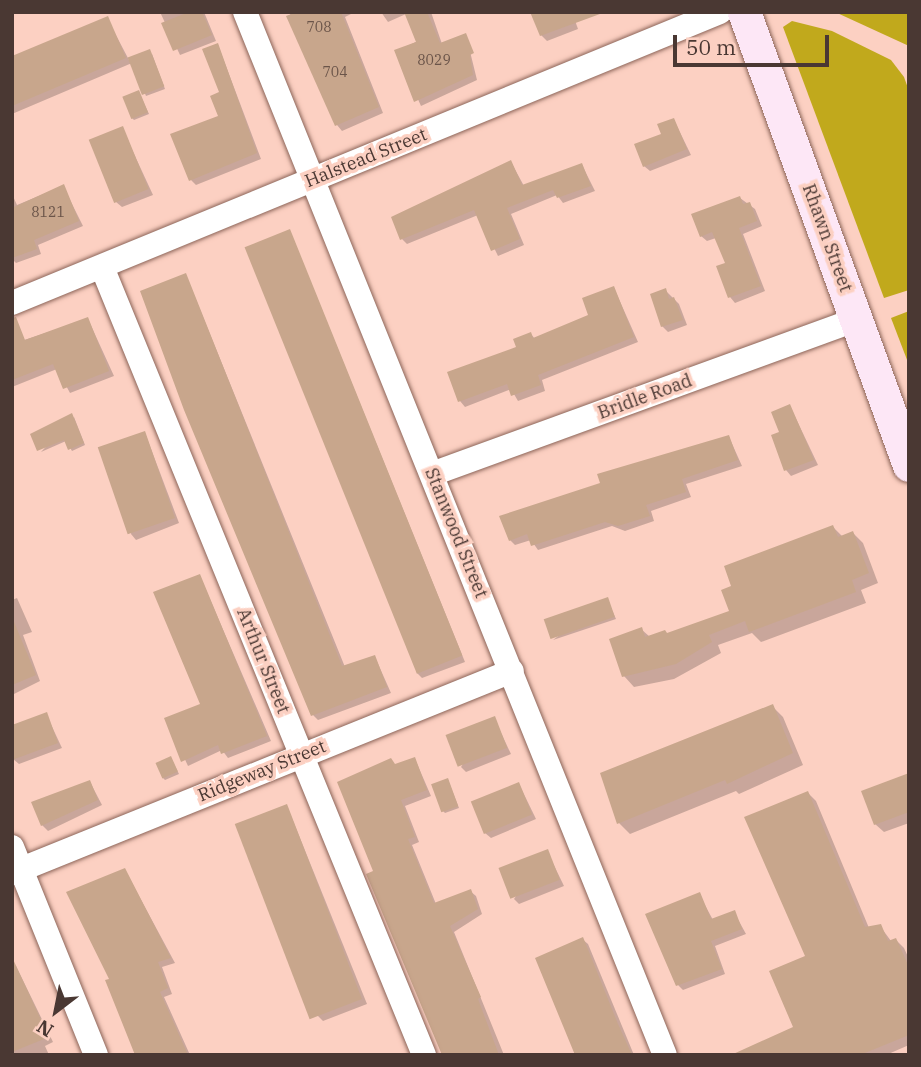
<!DOCTYPE html>
<style>
body{margin:0}
#map{position:relative;width:921px;height:1067px;overflow:hidden;background:#fcd0c2;font-family:"IBM Plex Serif",serif}
div>[style]{position:absolute}
.green>*{inset:0;background:#c1a91c}
.shadow>*{inset:0;background:#0003}
.building>*{inset:0;background:#c8a68c;transform-origin:0 0}
.roads{filter:drop-shadow(0 0 2px #8c6559) drop-shadow(0 0 2px #8c6559)}
.minor>*{height:24px;margin:-12px;padding:0 12px;transform-origin:12px;border-radius:12px;background:#fff}
.secondary>*{height:33px;margin:-16.5px;padding:0 16.5px;transform-origin:16.5px;border-radius:16.5px;background:#fde7f6}
span{translate:-50% -50%;white-space:nowrap;text-align:center;line-height:1.15;-webkit-text-stroke:7px #fcd0c2;paint-order:stroke}
.number-label{font-size:14px;color:#6a5449}
.number-label span{-webkit-text-stroke-width:0}
.street-label{font-size:18px;color:#4a3833}
.frame{position:absolute;inset:0;border:14px solid #4a3833;pointer-events:none}
.north{position:absolute;left:21px;top:976px;width:70px;height:70px;-webkit-text-stroke:5px #fcd0c2;paint-order:stroke;rotate:212deg;font-size:19px;font-weight:700;line-height:28px;text-align:center;color:#4a3833}
.north::after{content:'';display:block;margin:auto;width:24px;height:32px;background:#4a3833;clip-path:polygon(50% 0,100% 100%,50% 72%,0 100%)}
.scale{position:absolute;left:673px;top:35px;width:156px;height:32px;box-sizing:border-box;border:4px solid #4a3833;border-top:0;padding-left:9px;font-size:21px;line-height:24px;white-space:nowrap;color:#4a3833;-webkit-text-stroke:5px #fcd0c2;paint-order:stroke}
</style>
<div id="map">
<div class="green">
<div style="clip-path:polygon(835px 12px,909px 12px,909px 46px)"></div>
<div style="clip-path:polygon(792px 21px,832px 31px,891px 60px,904px 77px,909px 91px,909px 290px,884px 298px,783px 27px)"></div>
<div style="clip-path:polygon(909px 311px,909px 365px,891px 318px)"></div>
</div>
<div class="shadow">
<div style="clip-path:polygon(160px 12px,204px 12px,216px 41px,180px 55px)"></div>
<div style="clip-path:polygon(289px 12px,355px 12px,345px 17px,383px 113px,342px 131px,337px 125px)"></div>
<div style="clip-path:polygon(381px 12px,431px 12px,442px 44px,466px 35px,477px 80px,421px 106px,396px 51px,418px 41px,406px 14px,388px 22px)"></div>
<div style="clip-path:polygon(572px 12px,578px 29px,547px 41px,541px 35px)"></div>
<div style="clip-path:polygon(107px 18px,129px 60px,152px 54px,165px 89px,146px 96px,132px 63px,12px 114px,12px 58px)"></div>
<div style="clip-path:polygon(218px 45px,261px 159px,196px 185px,191px 180px,220px 117px)"></div>
<div style="clip-path:polygon(139px 92px,149px 114px,134px 120px,132px 118px)"></div>
<div style="clip-path:polygon(674px 120px,691px 155px,650px 171px,644px 166px)"></div>
<div style="clip-path:polygon(122px 128px,153px 195px,122px 207px,116px 202px)"></div>
<div style="clip-path:polygon(511px 162px,524px 186px,582px 165px,595px 191px,563px 203px,557px 195px,511px 214px,524px 245px,498px 256px,478px 215px,407px 244px,402px 239px)"></div>
<div style="clip-path:polygon(63px 186px,83px 226px,38px 245px,41px 254px,16px 263px,12px 259px,12px 194px,17px 205px)"></div>
<div style="clip-path:polygon(740px 198px,755px 209px,762px 226px,743px 234px,765px 291px,735px 303px,730px 297px,727px 264px,716px 238px,707px 241px,701px 236px)"></div>
<div style="clip-path:polygon(290px 231px,465px 662px,422px 678px,417px 673px)"></div>
<div style="clip-path:polygon(186px 275px,345px 667px,375px 657px,391px 693px,318px 720px,313px 715px)"></div>
<div style="clip-path:polygon(614px 288px,638px 342px,542px 380px,545px 391px,518px 401px,511px 389px,465px 407px,460px 401px,449px 373px,518px 348px,531px 334px,535px 339px,591px 316px)"></div>
<div style="clip-path:polygon(665px 290px,679px 304px,687px 325px,668px 332px,662px 326px)"></div>
<div style="clip-path:polygon(88px 319px,114px 376px,70px 393px,57px 369px,12px 387px,12px 344px)"></div>
<div style="clip-path:polygon(790px 406px,818px 465px,791px 476px,786px 470px,781px 433px)"></div>
<div style="clip-path:polygon(74px 417px,85px 445px,72px 451px,66px 441px,41px 452px)"></div>
<div style="clip-path:polygon(145px 433px,179px 523px,136px 540px,131px 534px)"></div>
<div style="clip-path:polygon(729px 437px,742px 466px,686px 484px,691px 497px,651px 511px,654px 521px,625px 531px,612px 526px,538px 550px,531px 540px,515px 545px,510px 540px,602px 484px)"></div>
<div style="clip-path:polygon(833px 527px,843px 537px,853px 533px,863px 543px,878px 583px,861px 590px,866px 603px,761px 642px,752px 633px,718px 645px,721px 653px,674px 679px,634px 687px,624px 676px,641px 629px,650px 637px,668px 635px,731px 612px)"></div>
<div style="clip-path:polygon(200px 576px,271px 741px,228px 758px,222px 750px,188px 766px,166px 719px,203px 705px)"></div>
<div style="clip-path:polygon(17px 598px,32px 632px,23px 635px,40px 681px,12px 695px,12px 600px)"></div>
<div style="clip-path:polygon(607px 599px,616px 619px,553px 640px)"></div>
<div style="clip-path:polygon(772px 706px,783px 717px,803px 765px,739px 794px,736px 791px,630px 834px,619px 823px,602px 774px)"></div>
<div style="clip-path:polygon(46px 714px,62px 748px,19px 764px,13px 759px)"></div>
<div style="clip-path:polygon(494px 718px,511px 754px,466px 772px,461px 767px)"></div>
<div style="clip-path:polygon(171px 758px,179px 774px,165px 780px,163px 778px)"></div>
<div style="clip-path:polygon(415px 759px,431px 796px,405px 806px,419px 842px,412px 845px,436px 904px,470px 891px,476px 896px,482px 914px,454px 932px,504px 1055px,446px 1055px,376px 872px,396px 765px)"></div>
<div style="clip-path:polygon(909px 775px,909px 823px,884px 832px,875px 824px)"></div>
<div style="clip-path:polygon(448px 780px,459px 808px,445px 813px,443px 811px)"></div>
<div style="clip-path:polygon(90px 782px,102px 805px,48px 831px,42px 825px)"></div>
<div style="clip-path:polygon(519px 784px,536px 819px,491px 838px,485px 833px)"></div>
<div style="clip-path:polygon(808px 793px,816px 801px,869px 928px,880px 926px,891px 941px,896px 940px,904px 948px,909px 959px,909px 1045px,886px 1055px,738px 1055px,795px 1027px,808px 957px)"></div>
<div style="clip-path:polygon(287px 806px,367px 1004px,323px 1021px,318px 1016px)"></div>
<div style="clip-path:polygon(547px 851px,564px 886px,519px 904px,514px 899px)"></div>
<div style="clip-path:polygon(125px 870px,175px 963px,162px 967px,172px 994px,164px 997px,190px 1055px,140px 1055px,111px 979px)"></div>
<div style="clip-path:polygon(699px 894px,713px 920px,734px 912px,746px 934px,715px 946px,725px 974px,683px 990px,678px 985px)"></div>
<div style="clip-path:polygon(582px 939px,588px 944px,634px 1055px,578px 1055px)"></div>
<div style="clip-path:polygon(16px 966px,53px 1042px,45px 1046px,49px 1055px,12px 1055px)"></div>
</div>
<div class="building">
<div style="clip-path:polygon(189px 12px,202px 12px,212px 35px,173px 51px,161px 23px)"></div>
<div style="clip-path:polygon(297px 12px,341px 12px,379px 107px,335px 126px,286px 16px)"></div>
<div style="clip-path:polygon(404px 12px,427px 12px,440px 43px,466px 33px,474px 53px,470px 55px,473px 75px,414px 102px,394px 50px,416px 42px)"></div>
<div style="clip-path:polygon(530px 12px,600px 12px,600px 14px,540px 36px)"></div>
<div style="clip-path:polygon(108px 16px,126px 58px,12px 106px,12px 56px)"></div>
<div style="clip-path:polygon(218px 43px,257px 153px,189px 181px,170px 134px,218px 116px,210px 96px,219px 92px,202px 49px)"></div>
<div style="left:150px;top:49px;width:40px;height:24px;rotate:69deg"></div>
<div style="left:139px;top:90px;width:24px;height:18px;rotate:68deg"></div>
<div style="clip-path:polygon(674px 118px,687px 149px,643px 167px,634px 144px,661px 134px,657px 124px)"></div>
<div style="left:123px;top:126px;width:68px;height:37px;rotate:68deg"></div>
<div style="clip-path:polygon(511px 160px,522px 185px,582px 163px,591px 186px,557px 198px,553px 190px,507px 208px,520px 239px,491px 251px,474px 210px,400px 240px,391px 217px)"></div>
<div style="clip-path:polygon(64px 184px,79px 221px,34px 240px,37px 249px,12px 258px,12px 208px)"></div>
<div style="clip-path:polygon(740px 196px,743px 204px,750px 202px,757px 221px,739px 228px,761px 286px,728px 298px,716px 266px,725px 263px,712px 232px,700px 237px,691px 214px)"></div>
<div style="left:290px;top:229px;width:460px;height:49px;rotate:68deg"></div>
<div style="clip-path:polygon(186px 273px,342px 666px,375px 655px,387px 687px,311px 716px,184px 410px,140px 291px)"></div>
<div style="clip-path:polygon(614px 286px,634px 337px,538px 375px,541px 385px,511px 396px,507px 384px,458px 402px,447px 372px,516px 347px,513px 339px,531px 332px,533px 338px,588px 315px,582px 298px)"></div>
<div style="clip-path:polygon(666px 288px,669px 299px,674px 297px,683px 320px,661px 327px,650px 294px)"></div>
<div style="clip-path:polygon(16px 317px,25px 340px,88px 317px,109px 371px,63px 389px,53px 364px,12px 380px,12px 318px)"></div>
<div style="clip-path:polygon(790px 404px,814px 460px,784px 471px,771px 435px,779px 432px,771px 412px)"></div>
<div style="clip-path:polygon(72px 413px,84px 443px,68px 450px,64px 440px,37px 451px,30px 434px)"></div>
<div style="left:145px;top:431px;width:92px;height:50px;rotate:71deg"></div>
<div style="clip-path:polygon(729px 435px,738px 460px,682px 479px,686px 492px,646px 505px,650px 516px,618px 526px,605px 522px,531px 546px,527px 534px,509px 541px,499px 516px,600px 483px,597px 474px)"></div>
<div style="clip-path:polygon(833px 525px,838px 537px,853px 531px,869px 573px,852px 580px,856px 592px,749px 632px,745px 621px,709px 635px,712px 642px,676px 664px,622px 677px,609px 639px,642px 627px,645px 637px,665px 630px,667px 633px,729px 611px,721px 590px,731px 586px,724px 566px)"></div>
<div style="clip-path:polygon(200px 574px,267px 736px,221px 754px,218px 745px,181px 762px,164px 718px,200px 704px,153px 592px)"></div>
<div style="left:608px;top:597px;width:21px;height:68px;rotate:71deg"></div>
<div style="clip-path:polygon(12px 617px,36px 675px,12px 685px)"></div>
<div style="clip-path:polygon(773px 704px,793px 753px,727px 784px,725px 780px,617px 824px,600px 773px)"></div>
<div style="clip-path:polygon(47px 712px,58px 743px,12px 760px,12px 725px)"></div>
<div style="left:495px;top:716px;width:34px;height:53px;rotate:69deg"></div>
<div style="left:171px;top:756px;width:17px;height:17px;rotate:66deg"></div>
<div style="clip-path:polygon(415px 757px,427px 790px,401px 800px,415px 837px,408px 839px,434px 903px,471px 889px,478px 909px,450px 926px,481px 997px,478px 999px,499px 1055px,442px 1055px,366px 874px,373px 871px,337px 782px,391px 758px,395px 764px)"></div>
<div style="clip-path:polygon(909px 773px,909px 812px,874px 825px,861px 791px)"></div>
<div style="left:448px;top:778px;width:30px;height:18px;rotate:70deg"></div>
<div style="clip-path:polygon(90px 780px,98px 800px,41px 826px,31px 802px)"></div>
<div style="left:519px;top:782px;width:35px;height:52px;rotate:68deg"></div>
<div style="clip-path:polygon(808px 791px,865px 927px,881px 924px,888px 941px,896px 938px,909px 967px,909px 1035px,860px 1055px,731px 1055px,793px 1027px,769px 971px,805px 956px,744px 817px)"></div>
<div style="left:287px;top:804px;width:209px;height:56px;rotate:69deg"></div>
<div style="left:548px;top:849px;width:33px;height:53px;rotate:69deg"></div>
<div style="clip-path:polygon(125px 868px,171px 958px,158px 962px,168px 988px,160px 992px,188px 1055px,135px 1055px,105px 980px,109px 979px,66px 892px)"></div>
<div style="clip-path:polygon(700px 892px,711px 919px,735px 910px,742px 929px,711px 941px,722px 969px,676px 986px,645px 914px)"></div>
<div style="clip-path:polygon(583px 937px,618px 1024px,632px 1055px,575px 1055px,535px 958px)"></div>
<div style="clip-path:polygon(12px 957px,49px 1037px,12px 1052px)"></div>
</div>
<div class="roads">
<div class="minor">
<div style="left:245px;top:12px;width:1124px;rotate:68.07deg"></div>
<div style="left:102px;top:267px;width:851px;rotate:67.77deg"></div>
<div style="left:12px;top:303px;width:765px;rotate:-22.34deg"></div>
<div style="left:432px;top:474px;width:452px;rotate:-20deg"></div>
<div style="left:12px;top:847px;width:224px;rotate:68deg"></div>
<div style="left:12px;top:873px;width:539px;rotate:-22deg"></div>
</div>
<div class="secondary">
<div style="left:744px;top:12px;width:482px;rotate:70deg"></div>
</div>
</div>
<div class="number-label">
<span style="left:319px;top:27px">708</span>
<span style="left:434px;top:60px">8029</span>
<span style="left:335px;top:72px">704</span>
<span style="left:48px;top:212px">8121</span>
</div>
<div class="street-label">
<span style="left:366px;top:158px;rotate:-22deg">Halstead Street</span>
<span style="left:827px;top:238px;rotate:70deg">Rhawn Street</span>
<span style="left:645px;top:397px;rotate:-20deg">Bridle Road</span>
<span style="left:456px;top:533px;rotate:68deg">Stanwood Street</span>
<span style="left:263px;top:661px;rotate:68deg">Arthur Street</span>
<span style="left:262px;top:771px;rotate:-22deg">Ridgeway Street</span>
</div>
<div class="frame"></div>
<div class="north">N</div>
<div class="scale">50 m</div>
</div>
